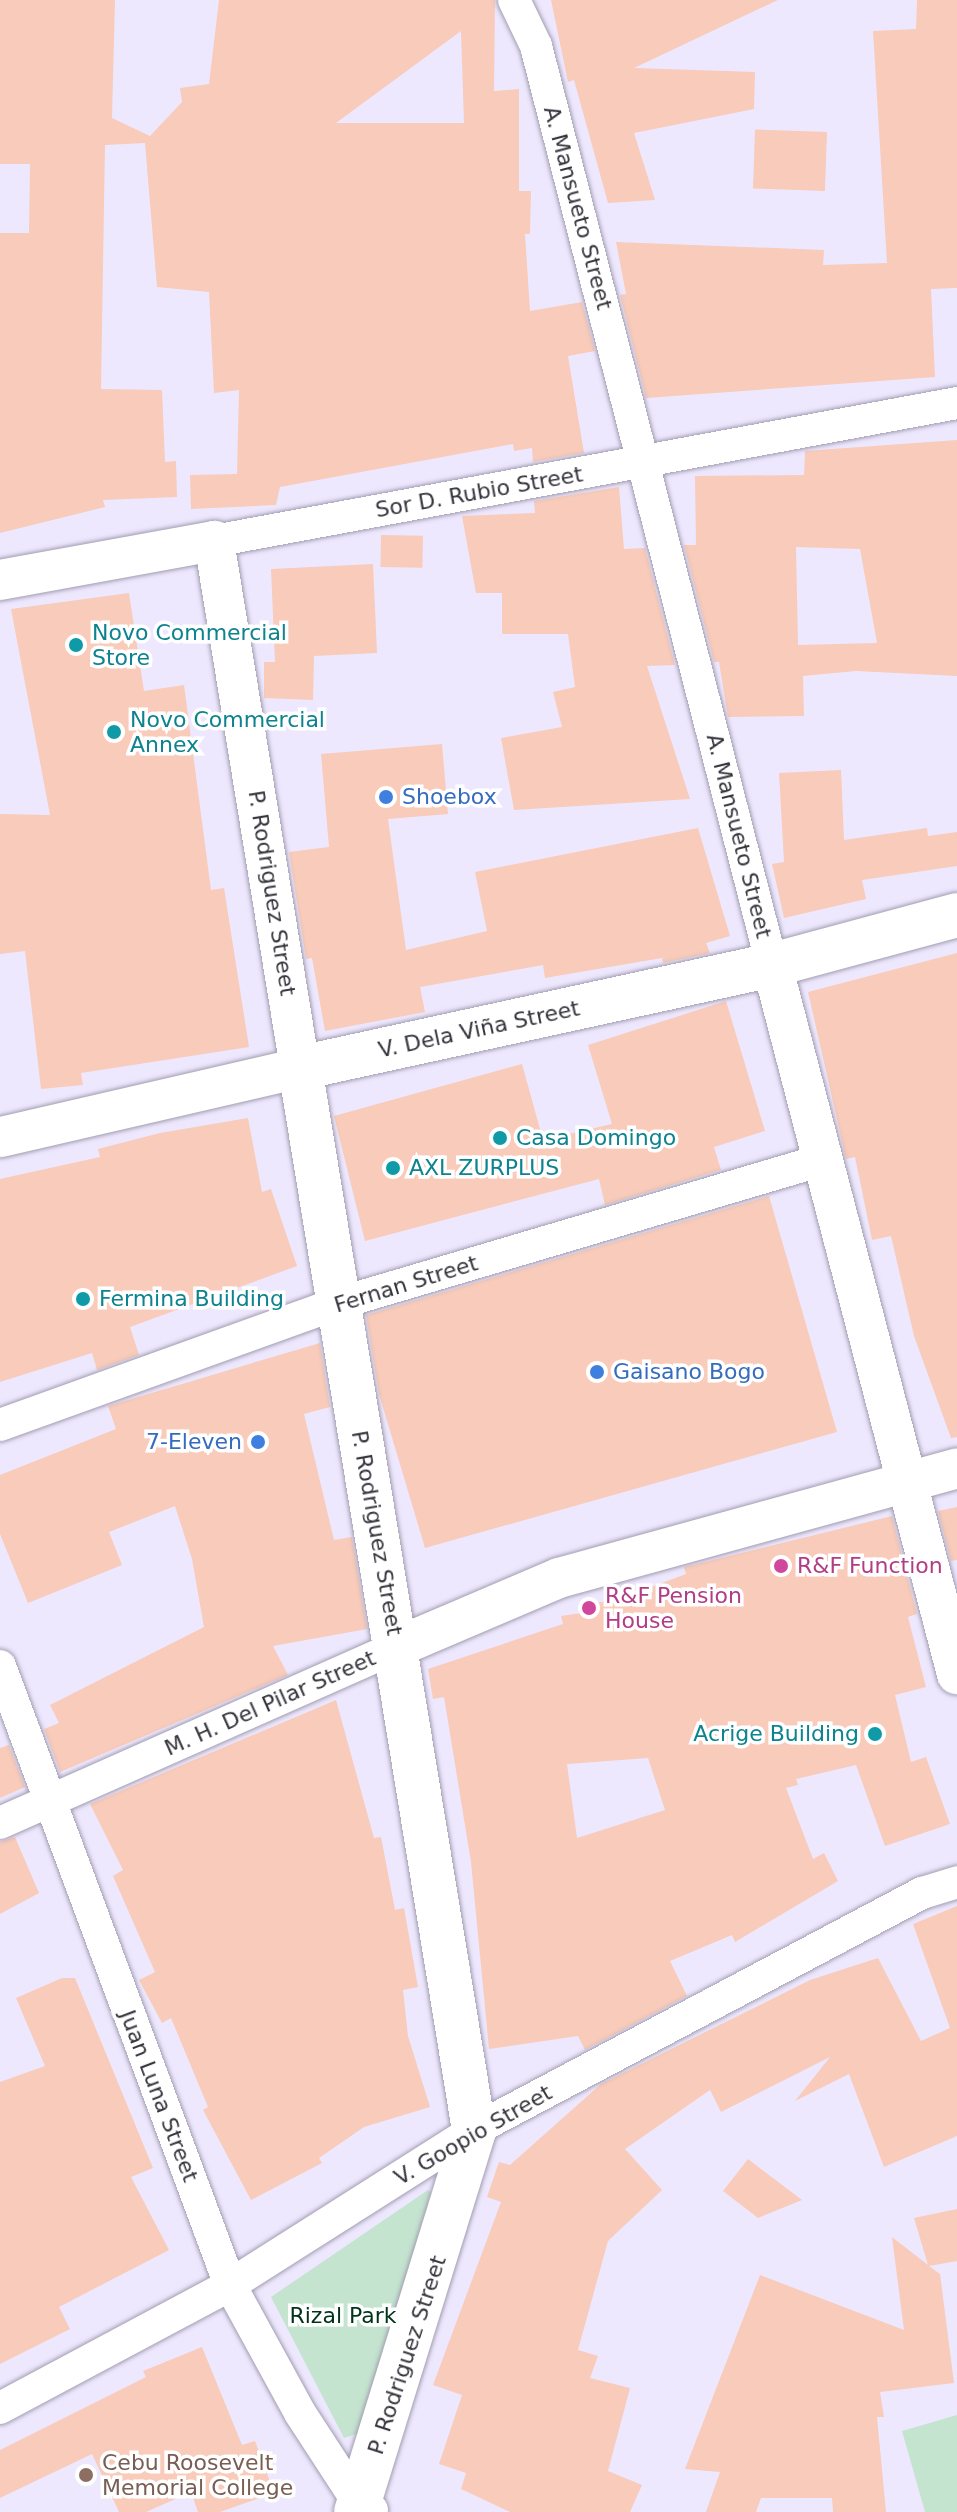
<!DOCTYPE html>
<meta charset="utf-8">
<style>
body{margin:0}
#map{position:relative;width:957px;height:2512px;overflow:hidden;background:#eee8fe;font-family:"DejaVu Sans",sans-serif}
div>[style]{position:absolute}
.green>*{inset:0;background:#c4e4cf}
.building>*{inset:0;background:#f8cbba;transform-origin:0 0}
.roads{filter:drop-shadow(0 0 2px #a29db1) drop-shadow(0 0 2px #a29db1)}
.minor>*{height:32px;margin:-16px;padding:0 16px;transform-origin:16px;border-radius:16px;background:#fff}
.tertiary>*{height:40px;margin:-20px;padding:0 20px;transform-origin:20px;border-radius:20px;background:#fff}
.secondary>*{height:44px;margin:-22px;padding:0 22px;transform-origin:22px;border-radius:22px;background:#fff}
.dots>*{width:22px;height:22px;translate:-50% -50%;box-sizing:border-box;border:4px solid #fff;border-radius:50%}
span{translate:-50% -50%;white-space:nowrap;text-align:center;line-height:1.15;-webkit-text-stroke:7px #fff;paint-order:stroke}
.street-label{font-size:22px;color:#36343c}
.culture-label{font-size:22px;color:#0d838f}
.left{translate:0 -50%;text-align:left}
.right{translate:-100% -50%;text-align:right}
.shop-label{font-size:22px;color:#366cbe}
.hotel-label{font-size:22px;color:#b23c85}
.park-label{font-size:22px;color:#00331b}
.education-label{font-size:22px;color:#785e54}
</style>
<div id="map">
<div class="green">
<div style="clip-path:polygon(428px 2190px,435px 2196px,366px 2431px,344px 2438px,271px 2297px)"></div>
<div style="clip-path:polygon(957px 2415px,957px 2512px,925px 2512px,902px 2431px)"></div>
</div>
<div class="building">
<div style="clip-path:polygon(evenodd,0 0,115px 0,112px 118px,150px 136px,182px 102px,180px 88px,209px 84px,219px 0,495px 0,494px 91px,519px 89px,519px 191px,531px 191px,530px 234px,525px 234px,530px 311px,582px 302px,595px 351px,568px 356px,584px 453px,533px 462px,532px 448px,514px 451px,513px 444px,280px 487px,276px 505px,191px 509px,190px 475px,237px 474px,239px 390px,214px 393px,209px 292px,157px 287px,145px 143px,105px 145px,101px 389px,162px 390px,165px 462px,176px 461px,177px 497px,103px 500px,105px 507px,0 533px,0 233px,29px 233px,30px 164px,0 164px,0 0,461px 31px,464px 123px,336px 123px,461px 31px)"></div>
<div style="clip-path:polygon(551px 0,778px 0,634px 68px,755px 72px,754px 109px,634px 133px,655px 200px,608px 203px,574px 80px,568px 82px)"></div>
<div style="clip-path:polygon(917px 0,957px 0,957px 288px,931px 289px,935px 377px,646px 398px,620px 295px,626px 294px,616px 242px,824px 250px,823px 265px,887px 263px,873px 31px,916px 29px)"></div>
<div style="left:827px;top:132px;width:59px;height:72px;rotate:92deg"></div>
<div style="clip-path:polygon(evenodd,957px 440px,957px 676px,856px 671px,803px 676px,804px 716px,728px 717px,719px 662px,714px 662px,684px 545px,696px 545px,695px 476px,804px 475px,805px 451px,957px 440px,796px 547px,860px 549px,877px 643px,798px 645px,796px 547px)"></div>
<div style="clip-path:polygon(619px 487px,624px 549px,645px 548px,675px 665px,647px 666px,690px 799px,514px 810px,501px 738px,562px 727px,553px 692px,575px 687px,568px 634px,502px 634px,502px 593px,476px 593px,462px 516px,535px 513px,534px 501px)"></div>
<div style="left:381px;top:535px;width:42px;height:32px;rotate:1deg"></div>
<div style="clip-path:polygon(373px 564px,377px 653px,314px 656px,313px 700px,264px 698px,264px 662px,275px 662px,271px 569px)"></div>
<div style="clip-path:polygon(129px 593px,144px 691px,184px 685px,211px 890px,224px 888px,249px 1047px,81px 1073px,83px 1085px,41px 1089px,25px 951px,0 954px,0 814px,50px 815px,11px 609px)"></div>
<div style="clip-path:polygon(442px 744px,448px 814px,388px 819px,406px 950px,487px 931px,475px 872px,698px 828px,730px 936px,706px 943px,710px 953px,663px 963px,662px 958px,545px 978px,543px 965px,420px 987px,425px 1012px,325px 1031px,312px 958px,306px 959px,289px 852px,329px 847px,321px 754px)"></div>
<div style="clip-path:polygon(841px 770px,844px 840px,927px 828px,928px 836px,957px 832px,957px 866px,862px 880px,866px 899px,784px 918px,772px 864px,784px 862px,779px 773px)"></div>
<div style="clip-path:polygon(957px 953px,957px 1437px,951px 1438px,914px 1336px,891px 1236px,872px 1240px,855px 1157px,846px 1159px,808px 992px)"></div>
<div style="clip-path:polygon(726px 1001px,765px 1131px,714px 1147px,721px 1170px,605px 1205px,599px 1179px,365px 1241px,334px 1116px,522px 1064px,543px 1140px,612px 1124px,588px 1045px)"></div>
<div style="clip-path:polygon(248px 1118px,262px 1192px,271px 1189px,297px 1266px,130px 1327px,139px 1355px,97px 1370px,92px 1353px,0 1382px,0 1179px,100px 1157px,98px 1149px,160px 1133px)"></div>
<div style="clip-path:polygon(769px 1196px,837px 1432px,425px 1548px,379px 1394px,366px 1315px)"></div>
<div style="clip-path:polygon(320px 1343px,330px 1407px,304px 1414px,334px 1540px,352px 1537px,367px 1629px,273px 1646px,288px 1675px,60px 1772px,44px 1729px,59px 1723px,50px 1705px,204px 1627px,192px 1559px,175px 1506px,109px 1532px,122px 1565px,28px 1603px,0 1534px,0 1475px,116px 1429px,108px 1406px)"></div>
<div style="clip-path:polygon(957px 1507px,957px 1560px,951px 1561px,938px 1511px)"></div>
<div style="clip-path:polygon(evenodd,892px 1516px,917px 1614px,908px 1617px,926px 1687px,895px 1695px,911px 1762px,926px 1757px,950px 1824px,885px 1846px,856px 1765px,796px 1779px,798px 1785px,786px 1788px,813px 1859px,824px 1853px,838px 1881px,735px 1942px,732px 1935px,670px 1961px,687px 1996px,585px 2050px,578px 2036px,489px 2049px,471px 1862px,444px 1697px,433px 1699px,428px 1669px,563px 1624px,561px 1616px,581px 1613px,579px 1606px,619px 1599px,686px 1574px,684px 1567px,892px 1516px,648px 1758px,665px 1810px,577px 1838px,567px 1764px,648px 1758px)"></div>
<div style="clip-path:polygon(336px 1700px,374px 1838px,381px 1837px,395px 1910px,404px 1908px,418px 1987px,403px 1990px,408px 2036px,430px 2107px,364px 2127px,319px 2158px,322px 2163px,251px 2200px,203px 2110px,208px 2107px,171px 2018px,162px 2023px,139px 1980px,155px 1972px,113px 1876px,123px 1870px,90px 1804px)"></div>
<div style="clip-path:polygon(9px 1745px,25px 1787px,0 1798px,0 1748px)"></div>
<div style="clip-path:polygon(15px 1837px,39px 1893px,0 1914px,0 1842px)"></div>
<div style="clip-path:polygon(957px 1906px,957px 2136px,884px 2167px,849px 2074px,795px 2101px,830px 2057px,721px 2112px,710px 2090px,625px 2149px,662px 2190px,608px 2241px,578px 2350px,598px 2356px,590px 2378px,630px 2388px,608px 2471px,642px 2485px,630px 2512px,510px 2512px,461px 2489px,466px 2473px,439px 2464px,462px 2395px,433px 2385px,501px 2202px,487px 2197px,499px 2162px,510px 2165px,601px 2084px,810px 1980px,878px 1958px,921px 2041px,950px 2028px,913px 1924px)"></div>
<div style="clip-path:polygon(62px 1978px,75px 1978px,153px 2168px,131px 2177px,169px 2250px,59px 2307px,70px 2329px,0 2364px,0 2082px,45px 2066px,16px 1998px)"></div>
<div style="clip-path:polygon(748px 2159px,802px 2200px,758px 2218px,723px 2191px)"></div>
<div style="clip-path:polygon(957px 2209px,957px 2261px,929px 2266px,940px 2274px,954px 2383px,880px 2392px,884px 2417px,877px 2417px,886px 2512px,833px 2512px,832px 2498px,761px 2498px,756px 2512px,706px 2512px,720px 2472px,685px 2469px,760px 2275px,904px 2330px,892px 2237px,928px 2265px,914px 2218px)"></div>
<div style="clip-path:polygon(202px 2347px,242px 2445px,255px 2441px,274px 2493px,220px 2512px,198px 2512px,191px 2492px,146px 2512px,119px 2512px,92px 2454px,0 2498px,0 2450px,146px 2377px,143px 2371px)"></div>
</div>
<div class="roads">
<div class="minor">
<div style="left:514px;top:0;width:51px;rotate:64.4deg"></div>
<div style="left:536px;top:46px;width:949px;rotate:75.6deg"></div>
<div style="left:214px;top:541px;width:756px;rotate:-10.52deg"></div>
<div style="left:0;top:1425px;width:357px;rotate:-19.8deg"></div>
<div style="left:336px;top:1304px;width:504px;rotate:-16.49deg"></div>
<div style="left:0;top:1666px;width:660px;rotate:69.62deg"></div>
<div style="left:230px;top:2285px;width:146px;rotate:61.3deg"></div>
<div style="left:300px;top:2413px;width:110px;rotate:56.9deg"></div>
<div style="left:360px;top:2505px;width:13px;rotate:23deg"></div>
<div style="left:0;top:1823px;width:434px;rotate:-23.9deg"></div>
<div style="left:0;top:2408px;width:261px;rotate:-28.1deg"></div>
<div style="left:230px;top:2285px;width:289px;rotate:-32.4deg"></div>
<div style="left:474px;top:2130px;width:507px;rotate:-27.88deg"></div>
<div style="left:922px;top:1893px;width:37px;rotate:-17deg"></div>
</div>
<div class="tertiary">
<div style="left:0;top:580px;width:218px;rotate:-10.3deg"></div>
<div style="left:214px;top:541px;width:534px;rotate:80.73deg"></div>
<div style="left:300px;top:1068px;width:308px;rotate:167deg"></div>
<div style="left:772px;top:965px;width:733px;rotate:75.38deg"></div>
<div style="left:397px;top:1647px;width:176px;rotate:-23.1deg"></div>
<div style="left:559px;top:1578px;width:413px;rotate:-15.4deg"></div>
</div>
<div class="secondary">
<div style="left:356px;top:2512px;width:400px;rotate:-72.8deg"></div>
<div style="left:474px;top:2130px;width:1076px;rotate:-99.3deg"></div>
<div style="left:300px;top:1068px;width:483px;rotate:-12.3deg"></div>
<div style="left:772px;top:965px;width:192px;rotate:-15.1deg"></div>
</div>
</div>
<div class="dots">
<div style="left:76px;top:645px;background:#0f9aa8"></div>
<div style="left:114px;top:732px;background:#0f9aa8"></div>
<div style="left:386px;top:797px;background:#3f7fe0"></div>
<div style="left:500px;top:1138px;background:#0f9aa8"></div>
<div style="left:393px;top:1168px;background:#0f9aa8"></div>
<div style="left:83px;top:1299px;background:#0f9aa8"></div>
<div style="left:597px;top:1372px;background:#3f7fe0"></div>
<div style="left:258px;top:1442px;background:#3f7fe0"></div>
<div style="left:781px;top:1566px;background:#d1479c"></div>
<div style="left:589px;top:1608px;background:#d1479c"></div>
<div style="left:875px;top:1734px;background:#0f9aa8"></div>
<div style="left:86px;top:2475px;background:#8d6e63"></div>
</div>
<div class="street-label">
<span style="left:578px;top:208px;rotate:75deg">A. Mansueto Street</span>
<span style="left:479px;top:492px;rotate:-10deg">Sor D. Rubio Street</span>
<span style="left:739px;top:836px;rotate:76deg">A. Mansueto Street</span>
<span style="left:272px;top:893px;rotate:81deg">P. Rodriguez Street</span>
<span style="left:479px;top:1029px;rotate:-12deg">V. Dela Viña Street</span>
<span style="left:406px;top:1284px;rotate:-17deg">Fernan Street</span>
<span style="left:377px;top:1533px;rotate:80deg">P. Rodriguez Street</span>
<span style="left:270px;top:1703px;rotate:-24deg">M. H. Del Pilar Street</span>
<span style="left:159px;top:2096px;rotate:69deg">Juan Luna Street</span>
<span style="left:473px;top:2135px;rotate:-30deg">V. Goopio Street</span>
<span style="left:407px;top:2355px;rotate:-72deg">P. Rodriguez Street</span>
</div>
<div class="culture-label">
<span class="left" style="left:92px;top:645px">Novo Commercial<br>Store</span>
<span class="left" style="left:130px;top:732px">Novo Commercial<br>Annex</span>
<span class="left" style="left:516px;top:1138px">Casa Domingo</span>
<span class="left" style="left:409px;top:1168px">AXL ZURPLUS</span>
<span class="left" style="left:99px;top:1299px">Fermina Building</span>
<span class="right" style="left:859px;top:1734px">Acrige Building</span>
</div>
<div class="shop-label">
<span class="left" style="left:402px;top:797px">Shoebox</span>
<span class="left" style="left:613px;top:1372px">Gaisano Bogo</span>
<span class="right" style="left:242px;top:1442px">7-Eleven</span>
</div>
<div class="hotel-label">
<span class="left" style="left:797px;top:1566px">R&amp;F Function</span>
<span class="left" style="left:605px;top:1608px">R&amp;F Pension<br>House</span>
</div>
<div class="park-label">
<span style="left:343px;top:2316px">Rizal Park</span>
</div>
<div class="education-label">
<span class="left" style="left:102px;top:2475px">Cebu Roosevelt<br>Memorial College</span>
</div>
</div>
